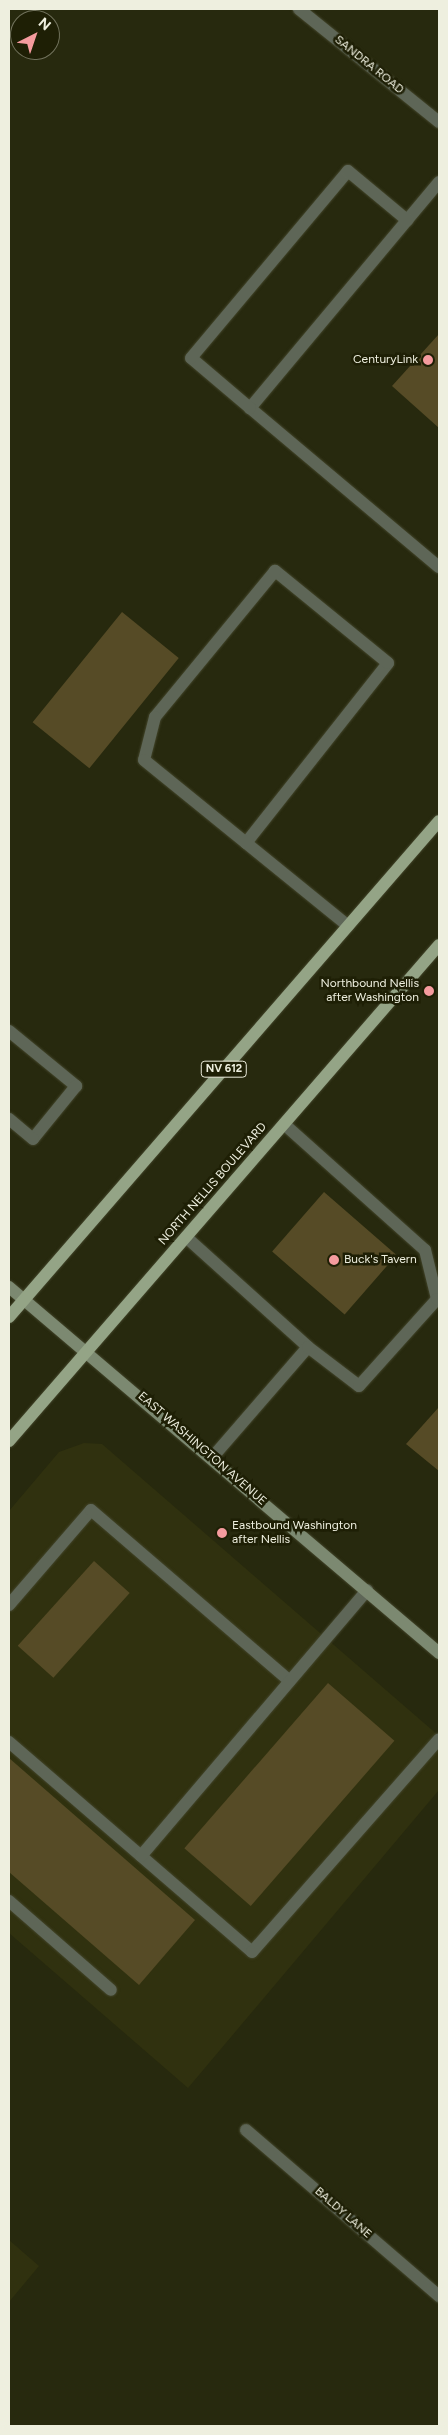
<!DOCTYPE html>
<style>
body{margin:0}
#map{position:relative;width:448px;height:2435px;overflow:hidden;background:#27290e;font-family:Figtree,sans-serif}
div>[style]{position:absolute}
.built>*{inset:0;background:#30310f}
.building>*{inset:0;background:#564b26;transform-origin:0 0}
.roads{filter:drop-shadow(0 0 1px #43452b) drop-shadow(0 0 1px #43452b)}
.service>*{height:12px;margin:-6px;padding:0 6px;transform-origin:6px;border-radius:6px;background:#5e6657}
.minor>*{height:12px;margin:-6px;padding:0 6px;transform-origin:6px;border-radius:6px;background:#5e6657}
.secondary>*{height:12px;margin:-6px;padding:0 6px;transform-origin:6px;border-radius:6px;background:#7c8971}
.primary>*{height:12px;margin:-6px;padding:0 6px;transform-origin:6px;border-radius:6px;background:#94a486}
.dots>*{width:14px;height:14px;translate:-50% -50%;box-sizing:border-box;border:2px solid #1e1f05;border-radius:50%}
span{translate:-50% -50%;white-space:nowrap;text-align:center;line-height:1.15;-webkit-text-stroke:5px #1e1f05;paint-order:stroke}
.shield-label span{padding:1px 4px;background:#1e1f05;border:1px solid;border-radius:4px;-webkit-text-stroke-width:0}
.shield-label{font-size:11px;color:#eeefdf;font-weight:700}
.street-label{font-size:12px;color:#eeefdf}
.poi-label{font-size:12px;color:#eeefdf}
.right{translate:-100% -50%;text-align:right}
.left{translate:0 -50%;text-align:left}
.frame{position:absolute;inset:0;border:10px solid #eeefdf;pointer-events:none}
.north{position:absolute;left:10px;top:10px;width:50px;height:50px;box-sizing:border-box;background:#1e1f05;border:1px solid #71725c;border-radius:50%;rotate:41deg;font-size:14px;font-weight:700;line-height:20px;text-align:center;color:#eeefdf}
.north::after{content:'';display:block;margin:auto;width:18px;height:22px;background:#f59b9e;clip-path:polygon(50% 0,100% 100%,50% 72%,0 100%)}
</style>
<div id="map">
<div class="built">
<div style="clip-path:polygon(84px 1443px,102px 1444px,439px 1736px,439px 1790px,188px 2088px,9px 1933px,9px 1511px,59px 1452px)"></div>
<div style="clip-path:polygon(9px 2240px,39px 2266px,9px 2302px)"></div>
</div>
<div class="building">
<div style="clip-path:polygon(439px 334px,439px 428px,392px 386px)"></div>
<div style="left:122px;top:612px;width:73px;height:142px;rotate:39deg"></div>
<div style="left:324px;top:1192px;width:96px;height:79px;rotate:41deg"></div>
<div style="clip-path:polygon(439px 1407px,439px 1471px,406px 1444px)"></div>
<div style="left:94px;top:1561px;width:48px;height:114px;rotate:42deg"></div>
<div style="left:328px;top:1683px;width:88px;height:219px;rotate:41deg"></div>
<div style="clip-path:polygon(9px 1758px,195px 1920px,139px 1985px,9px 1872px)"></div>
</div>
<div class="roads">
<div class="service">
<div style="left:439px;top:182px;width:295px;rotate:129.9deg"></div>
<div style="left:250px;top:408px;width:247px;rotate:40.1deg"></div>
<div style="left:250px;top:408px;width:77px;rotate:-139.7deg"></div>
<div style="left:191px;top:358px;width:244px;rotate:-50deg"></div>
<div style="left:348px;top:171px;width:77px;rotate:39.7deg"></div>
<div style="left:246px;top:843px;width:229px;rotate:-51.7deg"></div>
<div style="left:388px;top:663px;width:146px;rotate:-140.8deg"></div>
<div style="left:275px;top:571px;width:189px;rotate:129.4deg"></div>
<div style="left:155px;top:717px;width:44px;rotate:104.3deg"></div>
<div style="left:144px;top:760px;width:263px;rotate:39.1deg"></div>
<div style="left:9px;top:1031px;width:87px;rotate:39.4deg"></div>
<div style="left:76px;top:1086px;width:68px;rotate:129.1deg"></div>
<div style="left:33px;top:1139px;width:31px;rotate:-140deg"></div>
<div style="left:284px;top:1124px;width:189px;rotate:41.8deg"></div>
<div style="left:425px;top:1250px;width:50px;rotate:76.2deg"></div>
<div style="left:186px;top:1237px;width:164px;rotate:42deg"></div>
<div style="left:308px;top:1347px;width:147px;rotate:130.9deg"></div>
<div style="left:308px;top:1347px;width:64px;rotate:37.4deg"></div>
<div style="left:359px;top:1386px;width:117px;rotate:-48.1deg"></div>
<div style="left:437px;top:1299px;width:2px;rotate:27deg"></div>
<div style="left:9px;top:1605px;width:125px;rotate:-49.2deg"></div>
<div style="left:91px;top:1510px;width:262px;rotate:40.7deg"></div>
<div style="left:9px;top:1742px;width:321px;rotate:40.8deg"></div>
<div style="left:252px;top:1952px;width:283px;rotate:-48.7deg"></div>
<div style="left:141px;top:1856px;width:349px;rotate:-49.6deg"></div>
<div style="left:9px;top:1901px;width:135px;rotate:41.1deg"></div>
</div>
<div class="minor">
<div style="left:299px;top:9px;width:180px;rotate:38.9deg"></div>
<div style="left:246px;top:2130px;width:255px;rotate:40.7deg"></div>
</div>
<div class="secondary">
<div style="left:9px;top:1287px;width:565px;rotate:40.4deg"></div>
</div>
<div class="primary">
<div style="left:9px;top:1317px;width:656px;rotate:-49.08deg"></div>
<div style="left:9px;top:1441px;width:656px;rotate:-49.08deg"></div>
</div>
</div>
<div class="dots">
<div style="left:428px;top:360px;background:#f59b9e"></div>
<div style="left:429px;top:991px;background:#f59b9e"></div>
<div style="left:334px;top:1260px;background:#f59b9e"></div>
<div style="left:222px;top:1533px;background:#f59b9e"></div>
</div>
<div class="shield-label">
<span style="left:224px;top:1069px">NV 612</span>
</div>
<div class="street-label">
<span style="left:369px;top:65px;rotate:39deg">SANDRA ROAD</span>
<span style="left:213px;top:1184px;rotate:-49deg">NORTH NELLIS BOULEVARD</span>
<span style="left:202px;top:1449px;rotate:41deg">EAST WASHINGTON AVENUE</span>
<span style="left:343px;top:2213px;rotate:41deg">BALDY LANE</span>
</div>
<div class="poi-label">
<span class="right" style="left:418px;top:360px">CenturyLink</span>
<span class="right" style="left:419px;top:991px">Northbound Nellis<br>after Washington</span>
<span class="left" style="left:344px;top:1260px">Buck's Tavern</span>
<span class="left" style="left:232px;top:1533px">Eastbound Washington<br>after Nellis</span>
</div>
<div class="frame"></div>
<div class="north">N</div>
</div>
